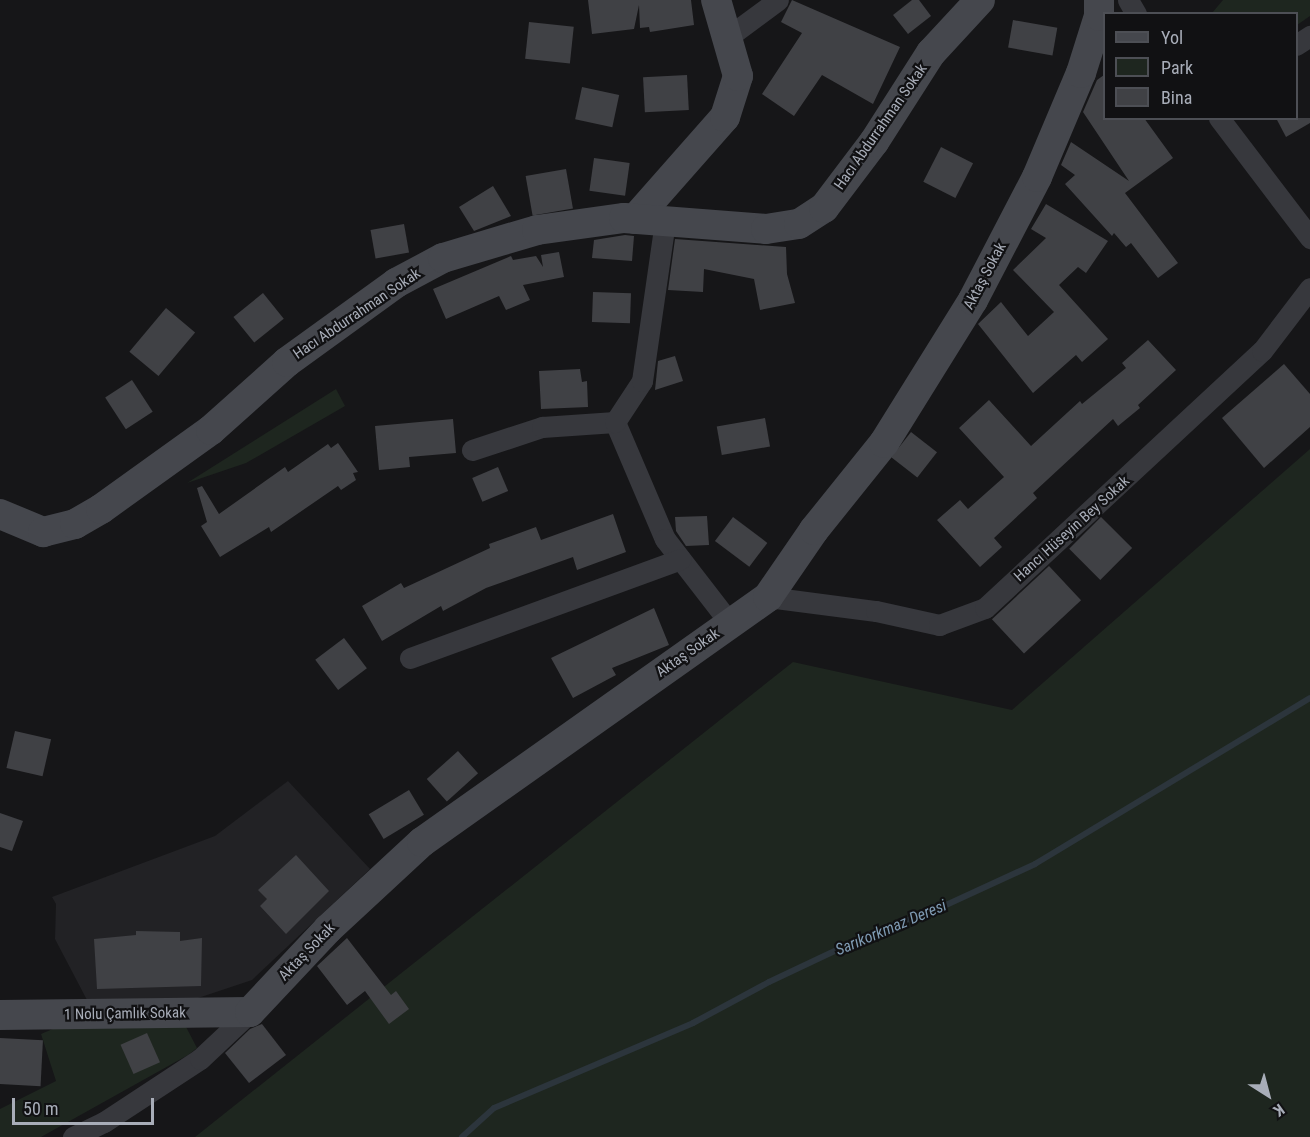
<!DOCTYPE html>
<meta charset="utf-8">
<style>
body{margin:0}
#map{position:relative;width:1310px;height:1137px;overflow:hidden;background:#161618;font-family:"Roboto Condensed",sans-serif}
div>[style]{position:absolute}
.built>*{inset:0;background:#222225}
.green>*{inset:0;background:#1e261f}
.stream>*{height:6px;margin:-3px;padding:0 3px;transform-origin:3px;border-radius:3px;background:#2c353c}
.building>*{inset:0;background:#404145;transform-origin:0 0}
.street>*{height:21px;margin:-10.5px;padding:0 10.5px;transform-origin:10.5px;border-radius:10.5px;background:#37383d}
.secondary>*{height:30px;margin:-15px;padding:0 15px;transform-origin:15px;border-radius:15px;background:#45474d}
span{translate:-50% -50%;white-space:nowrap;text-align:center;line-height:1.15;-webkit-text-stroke:4.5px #111113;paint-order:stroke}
.street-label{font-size:15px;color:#a8adb8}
.water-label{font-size:16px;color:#7f9bb3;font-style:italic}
.legend{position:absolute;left:1103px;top:12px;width:195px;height:108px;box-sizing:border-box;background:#111113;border:2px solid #4d4f55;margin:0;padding:8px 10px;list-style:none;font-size:18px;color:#a8adb8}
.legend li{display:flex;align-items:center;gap:12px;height:30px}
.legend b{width:30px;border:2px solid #4d4f55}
.north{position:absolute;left:1238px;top:1065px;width:60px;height:60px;-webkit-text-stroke:4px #111113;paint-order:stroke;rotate:144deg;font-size:16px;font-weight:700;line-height:24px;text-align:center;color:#a8adb8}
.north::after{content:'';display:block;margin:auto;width:21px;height:27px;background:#a8adb8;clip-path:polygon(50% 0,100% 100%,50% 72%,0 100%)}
.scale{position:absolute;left:12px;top:1098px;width:142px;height:27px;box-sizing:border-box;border:3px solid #a8adb8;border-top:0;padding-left:8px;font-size:18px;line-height:21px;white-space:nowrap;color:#a8adb8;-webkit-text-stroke:4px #111113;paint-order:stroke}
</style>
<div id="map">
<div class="built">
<div style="clip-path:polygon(288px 781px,370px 869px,252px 980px,198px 998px,87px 1000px,55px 939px,56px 904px,52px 897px,215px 836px)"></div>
</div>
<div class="green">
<div style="clip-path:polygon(1223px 0,1310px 0,1310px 16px,1297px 25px,1296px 14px,1212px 13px)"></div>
<div style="clip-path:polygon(336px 389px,345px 406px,246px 463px,187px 483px)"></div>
<div style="clip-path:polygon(1310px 449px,1310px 1137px,195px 1137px,793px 662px,1012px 710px)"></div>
<div style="clip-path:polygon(184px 1023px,197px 1048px,188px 1055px,41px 1137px,0 1137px,0 1109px,56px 1081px,41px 1034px,62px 1025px)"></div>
</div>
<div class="stream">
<div style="left:462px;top:1137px;width:43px;rotate:-42.2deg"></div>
<div style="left:494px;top:1108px;width:216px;rotate:-23.1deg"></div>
<div style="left:693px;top:1023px;width:86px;rotate:-28.3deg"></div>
<div style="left:769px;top:982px;width:117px;rotate:-25.3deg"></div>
<div style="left:875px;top:932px;width:62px;rotate:-19.9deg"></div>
<div style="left:933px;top:911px;width:112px;rotate:-24.7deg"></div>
<div style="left:1035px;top:864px;width:321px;rotate:-31.1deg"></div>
</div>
<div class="building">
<div style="clip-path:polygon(588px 0,691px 0,694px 25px,650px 32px,649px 27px,640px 28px,639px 5px,634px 29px,592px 34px)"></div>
<div style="clip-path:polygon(792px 0,900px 47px,873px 104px,822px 75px,794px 116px,762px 94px,802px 33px,781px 22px)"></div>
<div style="clip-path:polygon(912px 0,919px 0,931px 16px,908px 34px,893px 15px)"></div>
<div style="left:1013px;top:20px;width:45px;height:28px;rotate:10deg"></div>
<div style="left:529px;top:22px;width:45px;height:37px;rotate:6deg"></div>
<div style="left:687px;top:75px;width:35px;height:44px;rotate:87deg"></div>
<div style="clip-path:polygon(1104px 75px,1104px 118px,1144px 118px,1173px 158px,1125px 193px,1178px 263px,1158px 278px,1131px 243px,1126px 247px,1114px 233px,1112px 236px,1065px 184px,1075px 175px,1061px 165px,1071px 142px,1129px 181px,1083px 112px,1097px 80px)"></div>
<div style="left:582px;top:87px;width:38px;height:33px;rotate:12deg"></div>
<div style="clip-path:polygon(1276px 118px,1310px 118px,1310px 123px,1286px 137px)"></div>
<div style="left:941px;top:147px;width:36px;height:39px;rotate:27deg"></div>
<div style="left:594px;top:158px;width:36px;height:33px;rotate:8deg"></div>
<div style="left:566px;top:169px;width:40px;height:41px;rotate:80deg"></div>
<div style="clip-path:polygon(493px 186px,511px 216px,474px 231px,459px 207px)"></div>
<div style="clip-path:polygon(1046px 204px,1108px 241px,1086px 273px,1078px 267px,1059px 285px,1108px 339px,1082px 362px,1076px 355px,1033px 393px,978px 324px,1001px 302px,1028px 336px,1054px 312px,1013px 270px,1046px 238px,1031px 229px)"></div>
<div style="left:404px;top:224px;width:29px;height:34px;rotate:80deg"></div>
<div style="clip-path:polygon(625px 235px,634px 236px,632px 261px,592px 258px,594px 240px)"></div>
<div style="clip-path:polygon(675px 239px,786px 247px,787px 274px,795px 303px,760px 310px,754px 279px,704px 269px,703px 292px,668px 290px)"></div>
<div style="clip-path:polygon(559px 252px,564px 277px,523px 285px,530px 300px,506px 310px,499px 296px,446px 319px,433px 289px,511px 256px,513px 260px,536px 256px,543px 267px,541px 255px)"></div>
<div style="left:593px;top:292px;width:38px;height:30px;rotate:2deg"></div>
<div style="left:263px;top:293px;width:33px;height:38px;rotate:51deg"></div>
<div style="left:166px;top:308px;width:38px;height:57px;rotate:40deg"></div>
<div style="clip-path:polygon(1148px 340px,1176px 370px,1138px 405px,1140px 408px,1118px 426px,1113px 419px,1033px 493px,1037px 498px,994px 538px,1002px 547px,980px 567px,937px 520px,960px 500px,968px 509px,1004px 477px,959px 428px,989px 400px,1031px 446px,1080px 401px,1082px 404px,1126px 368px,1122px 363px)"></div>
<div style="clip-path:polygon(675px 356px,683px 381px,655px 390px,658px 361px)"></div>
<div style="clip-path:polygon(1284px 364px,1310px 394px,1310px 427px,1264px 468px,1222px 418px)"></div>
<div style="clip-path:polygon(580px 369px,582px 382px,587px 381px,588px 407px,541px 409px,539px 371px)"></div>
<div style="left:132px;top:380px;width:38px;height:32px;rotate:57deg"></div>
<div style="left:765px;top:418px;width:29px;height:49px;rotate:80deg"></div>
<div style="clip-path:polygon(453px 419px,456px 453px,409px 457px,410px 467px,379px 470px,375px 426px)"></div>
<div style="left:911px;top:432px;width:33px;height:32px;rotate:38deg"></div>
<div style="clip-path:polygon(338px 443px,358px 472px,353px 473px,356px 480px,341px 490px,338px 486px,271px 532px,269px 527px,220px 557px,201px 526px,207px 522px,197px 488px,202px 486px,219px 514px,285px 467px,288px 472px,328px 444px,331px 448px)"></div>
<div style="left:498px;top:467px;width:26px;height:28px;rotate:67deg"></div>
<div style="clip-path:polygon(613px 514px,626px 552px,577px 570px,573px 557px,486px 588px,443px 611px,441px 606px,382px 641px,362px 606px,401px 583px,404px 588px,490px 548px,489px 544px,536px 527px,541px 540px)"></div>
<div style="clip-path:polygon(707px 516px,709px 545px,686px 546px,676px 531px,675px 517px)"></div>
<div style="left:733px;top:517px;width:43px;height:30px;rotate:37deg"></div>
<div style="left:1101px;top:517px;width:44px;height:45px;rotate:45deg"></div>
<div style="left:1049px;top:566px;width:47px;height:78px;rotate:47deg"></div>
<div style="clip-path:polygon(654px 608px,669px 645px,612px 668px,616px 675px,573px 698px,551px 658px)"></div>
<div style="left:344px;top:638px;width:38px;height:36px;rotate:53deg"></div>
<div style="left:15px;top:731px;width:37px;height:38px;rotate:13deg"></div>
<div style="left:458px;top:751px;width:30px;height:42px;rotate:48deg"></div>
<div style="left:409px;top:790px;width:29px;height:47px;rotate:59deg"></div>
<div style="clip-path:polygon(0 813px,23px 821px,12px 851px,0 847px)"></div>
<div style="clip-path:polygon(296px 855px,329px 891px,286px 934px,260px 906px,267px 899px,258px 890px)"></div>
<div style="clip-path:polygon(136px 931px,180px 932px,180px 941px,202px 938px,201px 986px,97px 989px,94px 939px,136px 935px)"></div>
<div style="clip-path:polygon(347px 938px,391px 995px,396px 991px,409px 1009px,389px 1024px,365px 991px,347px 1005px,317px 966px)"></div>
<div style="clip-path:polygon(262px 1024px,286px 1055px,249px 1083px,225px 1053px,250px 1029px)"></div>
<div style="left:147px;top:1033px;width:32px;height:29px;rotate:66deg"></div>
<div style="left:0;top:1038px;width:43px;height:46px;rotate:3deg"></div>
</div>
<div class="street">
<div style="left:1128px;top:0;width:16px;rotate:60deg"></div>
<div style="left:724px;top:33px;width:12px;rotate:-9deg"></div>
<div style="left:736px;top:31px;width:52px;rotate:-36.4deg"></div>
<div style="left:1296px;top:45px;width:17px;rotate:-33deg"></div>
<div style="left:1219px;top:118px;width:151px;rotate:52.8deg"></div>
<div style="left:615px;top:422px;width:127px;rotate:66.9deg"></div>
<div style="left:665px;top:539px;width:106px;rotate:52.3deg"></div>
<div style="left:472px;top:450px;width:74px;rotate:-18.2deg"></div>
<div style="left:542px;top:427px;width:73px;rotate:-3.9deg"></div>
<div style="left:615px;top:422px;width:49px;rotate:-56.6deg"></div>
<div style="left:642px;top:381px;width:161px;rotate:-81.8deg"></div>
<div style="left:768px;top:597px;width:109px;rotate:7.4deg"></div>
<div style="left:876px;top:611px;width:65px;rotate:12.5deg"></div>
<div style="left:939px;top:625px;width:49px;rotate:-20.3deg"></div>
<div style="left:985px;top:608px;width:378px;rotate:-42.9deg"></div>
<div style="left:1262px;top:351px;width:79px;rotate:-52.7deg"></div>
<div style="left:410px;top:658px;width:288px;rotate:-20.1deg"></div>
<div style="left:73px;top:1137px;width:34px;rotate:-26deg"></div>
<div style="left:104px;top:1122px;width:115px;rotate:-33.3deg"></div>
<div style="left:200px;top:1059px;width:69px;rotate:-43.2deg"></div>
</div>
<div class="secondary">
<div style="left:635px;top:219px;width:136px;rotate:-48.6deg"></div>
<div style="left:725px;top:117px;width:43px;rotate:-72.4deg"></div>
<div style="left:738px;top:76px;width:79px;rotate:-106.1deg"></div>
<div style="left:0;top:514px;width:47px;rotate:22.7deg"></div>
<div style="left:43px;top:532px;width:33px;rotate:-14deg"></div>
<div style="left:75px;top:524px;width:30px;rotate:-30deg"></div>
<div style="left:101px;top:509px;width:135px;rotate:-35.7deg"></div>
<div style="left:211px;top:430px;width:102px;rotate:-41.8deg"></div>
<div style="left:287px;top:362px;width:135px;rotate:-35.9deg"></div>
<div style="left:396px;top:283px;width:53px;rotate:-28deg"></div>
<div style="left:443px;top:258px;width:98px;rotate:-16.6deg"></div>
<div style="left:537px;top:230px;width:88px;rotate:-7.9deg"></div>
<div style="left:624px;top:218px;width:142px;rotate:4.4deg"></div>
<div style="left:766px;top:229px;width:33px;rotate:-9deg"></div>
<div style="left:799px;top:224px;width:30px;rotate:-33deg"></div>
<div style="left:824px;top:208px;width:83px;rotate:-52.9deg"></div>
<div style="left:874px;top:142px;width:106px;rotate:-57.4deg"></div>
<div style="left:931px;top:53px;width:72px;rotate:-47.2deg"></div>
<div style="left:0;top:1015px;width:250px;rotate:-0.7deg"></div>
<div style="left:250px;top:1012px;width:114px;rotate:-46.8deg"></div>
<div style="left:328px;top:929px;width:128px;rotate:-42.8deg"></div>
<div style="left:422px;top:842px;width:424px;rotate:-35.3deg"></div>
<div style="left:768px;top:597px;width:81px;rotate:-55.5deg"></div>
<div style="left:814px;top:530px;width:112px;rotate:-51.2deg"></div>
<div style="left:884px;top:443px;width:168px;rotate:-58.1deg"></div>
<div style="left:973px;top:300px;width:139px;rotate:-62.5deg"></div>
<div style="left:1037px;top:177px;width:113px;rotate:-67.1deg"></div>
<div style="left:1081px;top:73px;width:60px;rotate:-72.5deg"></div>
<div style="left:1099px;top:16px;width:16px;rotate:-90deg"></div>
</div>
<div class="street-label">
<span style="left:881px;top:127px;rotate:-55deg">Hacı Abdurrahman Sokak</span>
<span style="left:985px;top:276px;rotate:-62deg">Aktaş Sokak</span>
<span style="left:357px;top:314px;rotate:-34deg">Hacı Abdurrahman Sokak</span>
<span style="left:1072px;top:529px;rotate:-42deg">Hancı Hüseyin Bey Sokak</span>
<span style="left:688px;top:653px;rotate:-35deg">Aktaş Sokak</span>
<span style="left:307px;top:952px;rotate:-46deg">Aktaş Sokak</span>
<span style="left:125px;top:1014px;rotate:-1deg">1 Nolu Çamlık Sokak</span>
</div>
<div class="water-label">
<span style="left:891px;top:928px;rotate:-23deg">Sarıkorkmaz Deresi</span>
</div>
<ul class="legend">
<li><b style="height:8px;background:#45474d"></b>Yol</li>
<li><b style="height:16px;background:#1e261f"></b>Park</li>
<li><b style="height:16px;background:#404145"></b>Bina</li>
</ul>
<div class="north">K</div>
<div class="scale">50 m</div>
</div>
